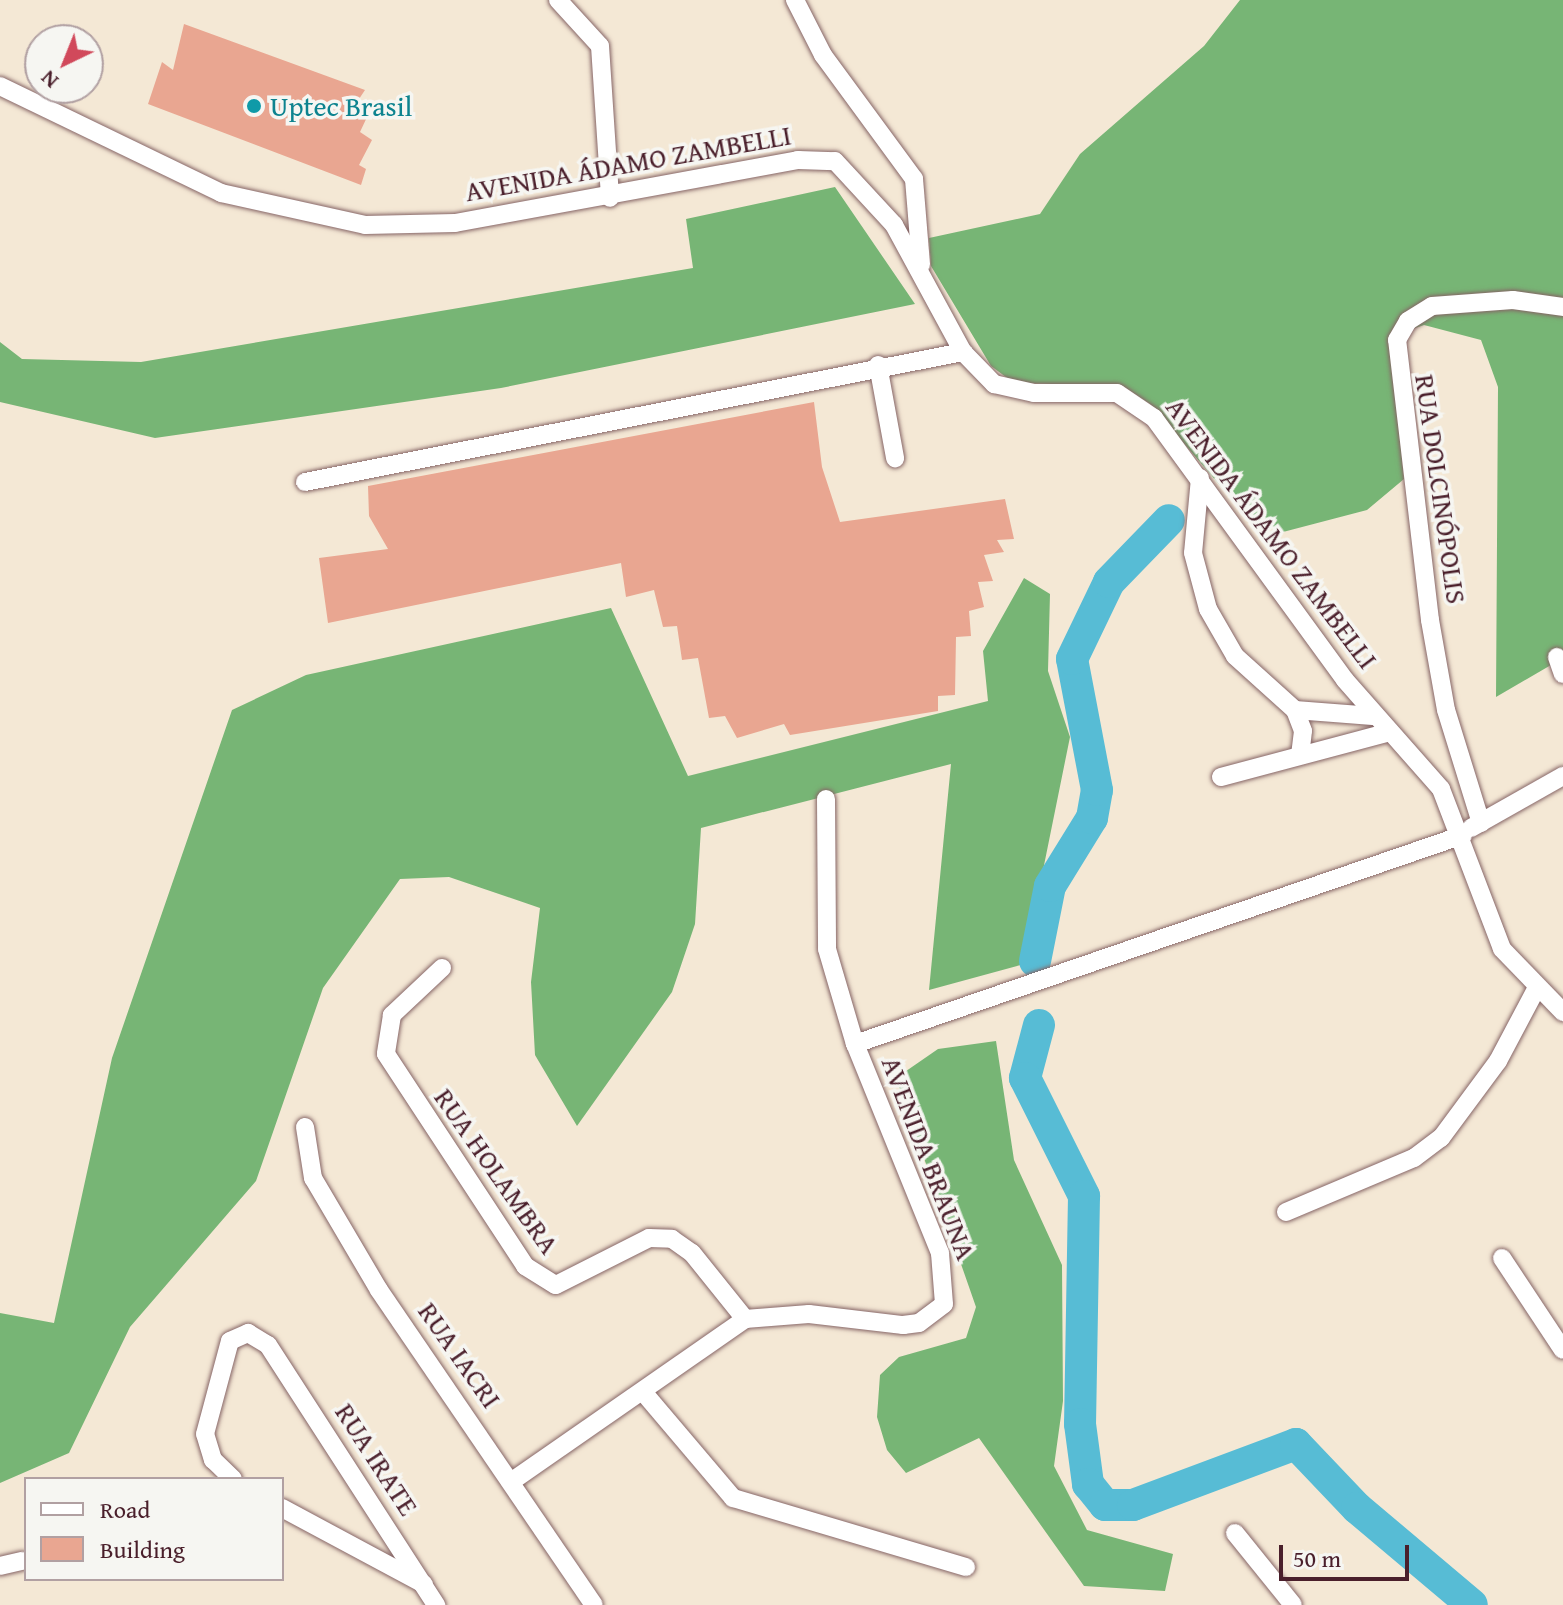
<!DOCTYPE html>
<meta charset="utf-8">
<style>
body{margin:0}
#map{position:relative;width:1563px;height:1605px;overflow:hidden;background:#f4e8d5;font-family:"Gentium Book Plus",serif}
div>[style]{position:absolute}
.forest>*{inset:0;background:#77b575}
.river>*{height:32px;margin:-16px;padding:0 16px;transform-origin:16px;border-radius:16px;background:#57bcd5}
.building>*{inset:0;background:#e9a691}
.roads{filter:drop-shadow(0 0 2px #866566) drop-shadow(0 0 2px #866566)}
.minor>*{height:18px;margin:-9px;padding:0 9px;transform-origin:9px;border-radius:9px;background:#fff}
.dots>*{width:22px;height:22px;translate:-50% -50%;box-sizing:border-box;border:4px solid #f6f6f2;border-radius:50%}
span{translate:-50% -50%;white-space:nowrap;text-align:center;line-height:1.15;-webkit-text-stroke:7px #f6f6f2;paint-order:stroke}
.culture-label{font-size:28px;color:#0d838f}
.left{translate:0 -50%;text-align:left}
.street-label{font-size:28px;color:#4a1f2b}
.legend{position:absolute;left:24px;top:1477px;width:260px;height:104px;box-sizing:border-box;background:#f6f6f2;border:2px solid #b1a0a2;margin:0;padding:10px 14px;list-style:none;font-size:24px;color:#4a1f2b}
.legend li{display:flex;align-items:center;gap:16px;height:40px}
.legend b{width:40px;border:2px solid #b1a0a2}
.north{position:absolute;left:24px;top:24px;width:80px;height:80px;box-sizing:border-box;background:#f6f6f2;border:2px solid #b1a0a2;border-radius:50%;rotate:223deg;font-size:22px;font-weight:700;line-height:32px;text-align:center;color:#4a1f2b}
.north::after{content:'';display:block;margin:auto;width:28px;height:36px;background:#d1495b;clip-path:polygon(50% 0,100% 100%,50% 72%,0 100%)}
.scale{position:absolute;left:1279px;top:1545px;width:130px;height:36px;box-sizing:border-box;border:4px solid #4a1f2b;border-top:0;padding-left:10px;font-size:24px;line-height:28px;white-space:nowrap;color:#4a1f2b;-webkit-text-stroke:6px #f6f6f2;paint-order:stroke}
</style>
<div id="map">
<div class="forest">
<div style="clip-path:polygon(1240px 0,1563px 0,1563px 658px,1496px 697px,1498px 387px,1481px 340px,1424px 325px,1390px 337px,1404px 479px,1367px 510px,1283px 532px,1242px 511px,1150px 404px,1123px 386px,1014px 383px,991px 366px,931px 266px,929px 238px,1040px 214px,1080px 154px,1204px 46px)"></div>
<div style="clip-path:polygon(835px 187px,915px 304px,501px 388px,155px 438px,0 402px,0 342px,22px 359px,141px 362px,693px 268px,686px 219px)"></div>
<div style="clip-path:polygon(1024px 578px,1050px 594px,1048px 671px,1070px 737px,1024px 964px,929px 990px,951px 764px,701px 828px,695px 924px,672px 992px,577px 1126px,535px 1055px,531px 982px,540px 908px,449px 877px,400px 879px,323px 988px,256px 1181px,130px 1327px,69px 1453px,0 1483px,0 1313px,54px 1323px,112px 1058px,232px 710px,306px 675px,611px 608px,688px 776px,988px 701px,983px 651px)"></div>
<div style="clip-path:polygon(996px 1041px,1014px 1160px,1062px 1265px,1063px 1401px,1054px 1466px,1087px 1530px,1173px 1554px,1165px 1591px,1084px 1586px,979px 1438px,906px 1473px,887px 1450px,877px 1417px,880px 1375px,899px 1357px,966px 1338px,976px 1307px,896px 1078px,938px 1049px)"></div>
</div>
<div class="river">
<div style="left:1035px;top:961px;width:76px;rotate:-78.7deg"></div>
<div style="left:1050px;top:886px;width:80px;rotate:-58.3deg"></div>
<div style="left:1092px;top:818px;width:28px;rotate:-80deg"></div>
<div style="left:1097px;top:790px;width:133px;rotate:-100.8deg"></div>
<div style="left:1072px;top:659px;width:85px;rotate:-64.3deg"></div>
<div style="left:1109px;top:582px;width:86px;rotate:-45.9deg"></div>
<div style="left:1039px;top:1025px;width:55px;rotate:104.8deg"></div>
<div style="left:1025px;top:1078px;width:132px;rotate:63.4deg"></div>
<div style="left:1084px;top:1196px;width:228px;rotate:91deg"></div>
<div style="left:1080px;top:1424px;width:61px;rotate:82.4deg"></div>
<div style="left:1088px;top:1484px;width:27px;rotate:51deg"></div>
<div style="left:1105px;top:1505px;width:28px"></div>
<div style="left:1133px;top:1505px;width:174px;rotate:-20.5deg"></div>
<div style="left:1296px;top:1444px;width:88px;rotate:46.4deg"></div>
<div style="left:1357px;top:1508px;width:150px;rotate:40.1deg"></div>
</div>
<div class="building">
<div style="clip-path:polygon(184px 24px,365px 90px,353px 108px,368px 115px,360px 132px,372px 140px,359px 165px,366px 169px,361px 185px,148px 104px,162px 62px,173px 70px)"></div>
<div style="clip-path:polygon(814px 402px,822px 467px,840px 522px,1005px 499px,1014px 539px,997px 540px,1004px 552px,984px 555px,993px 581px,978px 582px,984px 607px,969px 611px,971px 636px,956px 637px,955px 695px,938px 696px,938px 711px,790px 735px,784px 724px,737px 738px,725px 716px,709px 718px,698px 658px,682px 660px,677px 626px,663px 627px,654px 590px,626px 597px,621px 563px,328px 623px,319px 558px,388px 549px,369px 516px,368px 486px)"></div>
</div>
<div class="roads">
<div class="minor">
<div style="left:558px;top:0;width:62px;rotate:47.6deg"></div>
<div style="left:600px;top:46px;width:152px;rotate:86.2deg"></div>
<div style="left:795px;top:0;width:62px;rotate:63deg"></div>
<div style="left:823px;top:55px;width:154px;rotate:53.7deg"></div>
<div style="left:914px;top:179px;width:86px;rotate:85.3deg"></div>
<div style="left:0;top:86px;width:246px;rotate:25.8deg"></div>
<div style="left:221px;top:193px;width:148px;rotate:12.5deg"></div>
<div style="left:365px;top:225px;width:90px;rotate:-1.3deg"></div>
<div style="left:455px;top:223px;width:349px;rotate:-10.4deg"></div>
<div style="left:798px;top:160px;width:37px;rotate:2deg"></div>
<div style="left:835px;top:161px;width:87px;rotate:47.3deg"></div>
<div style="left:894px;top:225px;width:145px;rotate:61.5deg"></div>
<div style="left:963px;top:352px;width:45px;rotate:45.9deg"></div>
<div style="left:994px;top:384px;width:41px;rotate:12.7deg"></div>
<div style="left:1034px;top:393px;width:83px"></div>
<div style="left:1117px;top:393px;width:45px;rotate:34deg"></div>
<div style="left:1154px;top:418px;width:324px;rotate:53.9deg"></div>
<div style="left:1345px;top:680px;width:145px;rotate:48.6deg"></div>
<div style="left:1441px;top:789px;width:171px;rotate:69.1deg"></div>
<div style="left:1502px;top:949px;width:88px;rotate:45.9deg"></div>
<div style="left:878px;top:365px;width:95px;rotate:79.6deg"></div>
<div style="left:1200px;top:478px;width:75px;rotate:95.3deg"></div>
<div style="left:1193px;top:553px;width:58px;rotate:75deg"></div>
<div style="left:1208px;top:609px;width:54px;rotate:60.1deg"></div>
<div style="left:1235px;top:656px;width:81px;rotate:42deg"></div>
<div style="left:1295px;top:710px;width:22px;rotate:69deg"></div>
<div style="left:1303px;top:731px;width:23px;rotate:97deg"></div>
<div style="left:305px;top:482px;width:671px;rotate:-11.18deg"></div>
<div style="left:1557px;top:657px;width:18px;rotate:71deg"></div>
<div style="left:1295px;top:710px;width:78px;rotate:4.4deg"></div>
<div style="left:1221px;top:777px;width:171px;rotate:-14.9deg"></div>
<div style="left:826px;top:799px;width:150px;rotate:89.6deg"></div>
<div style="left:827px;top:949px;width:99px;rotate:73.6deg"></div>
<div style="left:1481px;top:823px;width:118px;rotate:-107.2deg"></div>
<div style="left:1446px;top:710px;width:91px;rotate:-100.1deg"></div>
<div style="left:1430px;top:620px;width:282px;rotate:-96.7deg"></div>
<div style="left:1397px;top:340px;width:22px;rotate:-60deg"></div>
<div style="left:1408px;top:321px;width:28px;rotate:-32deg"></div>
<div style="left:1432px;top:306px;width:81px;rotate:-4.2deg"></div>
<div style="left:1513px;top:300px;width:50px;rotate:8deg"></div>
<div style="left:1471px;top:828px;width:106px;rotate:-29.5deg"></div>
<div style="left:442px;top:968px;width:69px;rotate:136.8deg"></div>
<div style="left:392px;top:1015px;width:39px;rotate:99deg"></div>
<div style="left:386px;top:1054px;width:254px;rotate:56.7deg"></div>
<div style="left:525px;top:1266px;width:36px;rotate:32deg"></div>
<div style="left:556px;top:1285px;width:104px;rotate:-26.8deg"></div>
<div style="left:649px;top:1238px;width:23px;rotate:2deg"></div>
<div style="left:672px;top:1239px;width:24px;rotate:35deg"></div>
<div style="left:692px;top:1253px;width:85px;rotate:51.2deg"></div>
<div style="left:305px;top:1127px;width:52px;rotate:81.1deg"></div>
<div style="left:313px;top:1178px;width:130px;rotate:59.5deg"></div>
<div style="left:379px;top:1290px;width:381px;rotate:55.7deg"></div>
<div style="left:1286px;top:1212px;width:139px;rotate:-22.9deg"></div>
<div style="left:1414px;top:1158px;width:34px;rotate:-37deg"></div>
<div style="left:1441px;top:1138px;width:96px;rotate:-53.5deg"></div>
<div style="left:1498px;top:1061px;width:79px;rotate:-62.1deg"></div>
<div style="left:1502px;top:1258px;width:110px;rotate:56.5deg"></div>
<div style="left:644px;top:1393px;width:138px;rotate:49.7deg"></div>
<div style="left:733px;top:1498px;width:243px;rotate:16.5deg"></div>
<div style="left:233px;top:1479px;width:28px;rotate:-136deg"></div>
<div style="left:213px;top:1460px;width:27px;rotate:-107deg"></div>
<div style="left:205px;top:1434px;width:96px;rotate:-75deg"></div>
<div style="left:230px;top:1341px;width:20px;rotate:-24deg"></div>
<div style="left:248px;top:1333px;width:23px;rotate:31deg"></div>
<div style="left:268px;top:1345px;width:310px;rotate:57.1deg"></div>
<div style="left:515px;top:1479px;width:280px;rotate:-34.8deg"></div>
<div style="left:745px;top:1319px;width:64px;rotate:-4.5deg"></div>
<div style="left:809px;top:1314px;width:95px;rotate:6.7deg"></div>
<div style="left:903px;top:1325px;width:16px;rotate:-7deg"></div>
<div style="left:919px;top:1323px;width:31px;rotate:-37deg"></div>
<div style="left:944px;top:1304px;width:51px;rotate:-94.5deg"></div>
<div style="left:940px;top:1253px;width:226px;rotate:-112.1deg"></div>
<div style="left:855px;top:1044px;width:643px;rotate:-18.97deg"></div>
<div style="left:282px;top:1508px;width:161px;rotate:28.2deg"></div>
<div style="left:1235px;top:1533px;width:92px;rotate:51.1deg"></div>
<div style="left:0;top:1566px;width:23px;rotate:-13deg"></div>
</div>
</div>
<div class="dots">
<div style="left:254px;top:106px;background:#0f9aa8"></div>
</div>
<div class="culture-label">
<span class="left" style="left:270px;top:106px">Uptec Brasil</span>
</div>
<div class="street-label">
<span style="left:628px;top:163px;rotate:-10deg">AVENIDA ÁDAMO ZAMBELLI</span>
<span style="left:1441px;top:489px;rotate:82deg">RUA DOLCINÓPOLIS</span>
<span style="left:1272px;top:533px;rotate:53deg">AVENIDA ÁDAMO ZAMBELLI</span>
<span style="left:929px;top:1158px;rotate:69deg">AVENIDA BRAUNA</span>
<span style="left:497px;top:1171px;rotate:55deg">RUA HOLAMBRA</span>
<span style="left:460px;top:1355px;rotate:55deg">RUA IACRI</span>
<span style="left:377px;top:1459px;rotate:57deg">RUA IRATE</span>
</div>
<ul class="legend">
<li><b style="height:10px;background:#fff"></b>Road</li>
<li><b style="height:22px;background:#e9a691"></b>Building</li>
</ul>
<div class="north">N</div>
<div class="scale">50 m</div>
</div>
